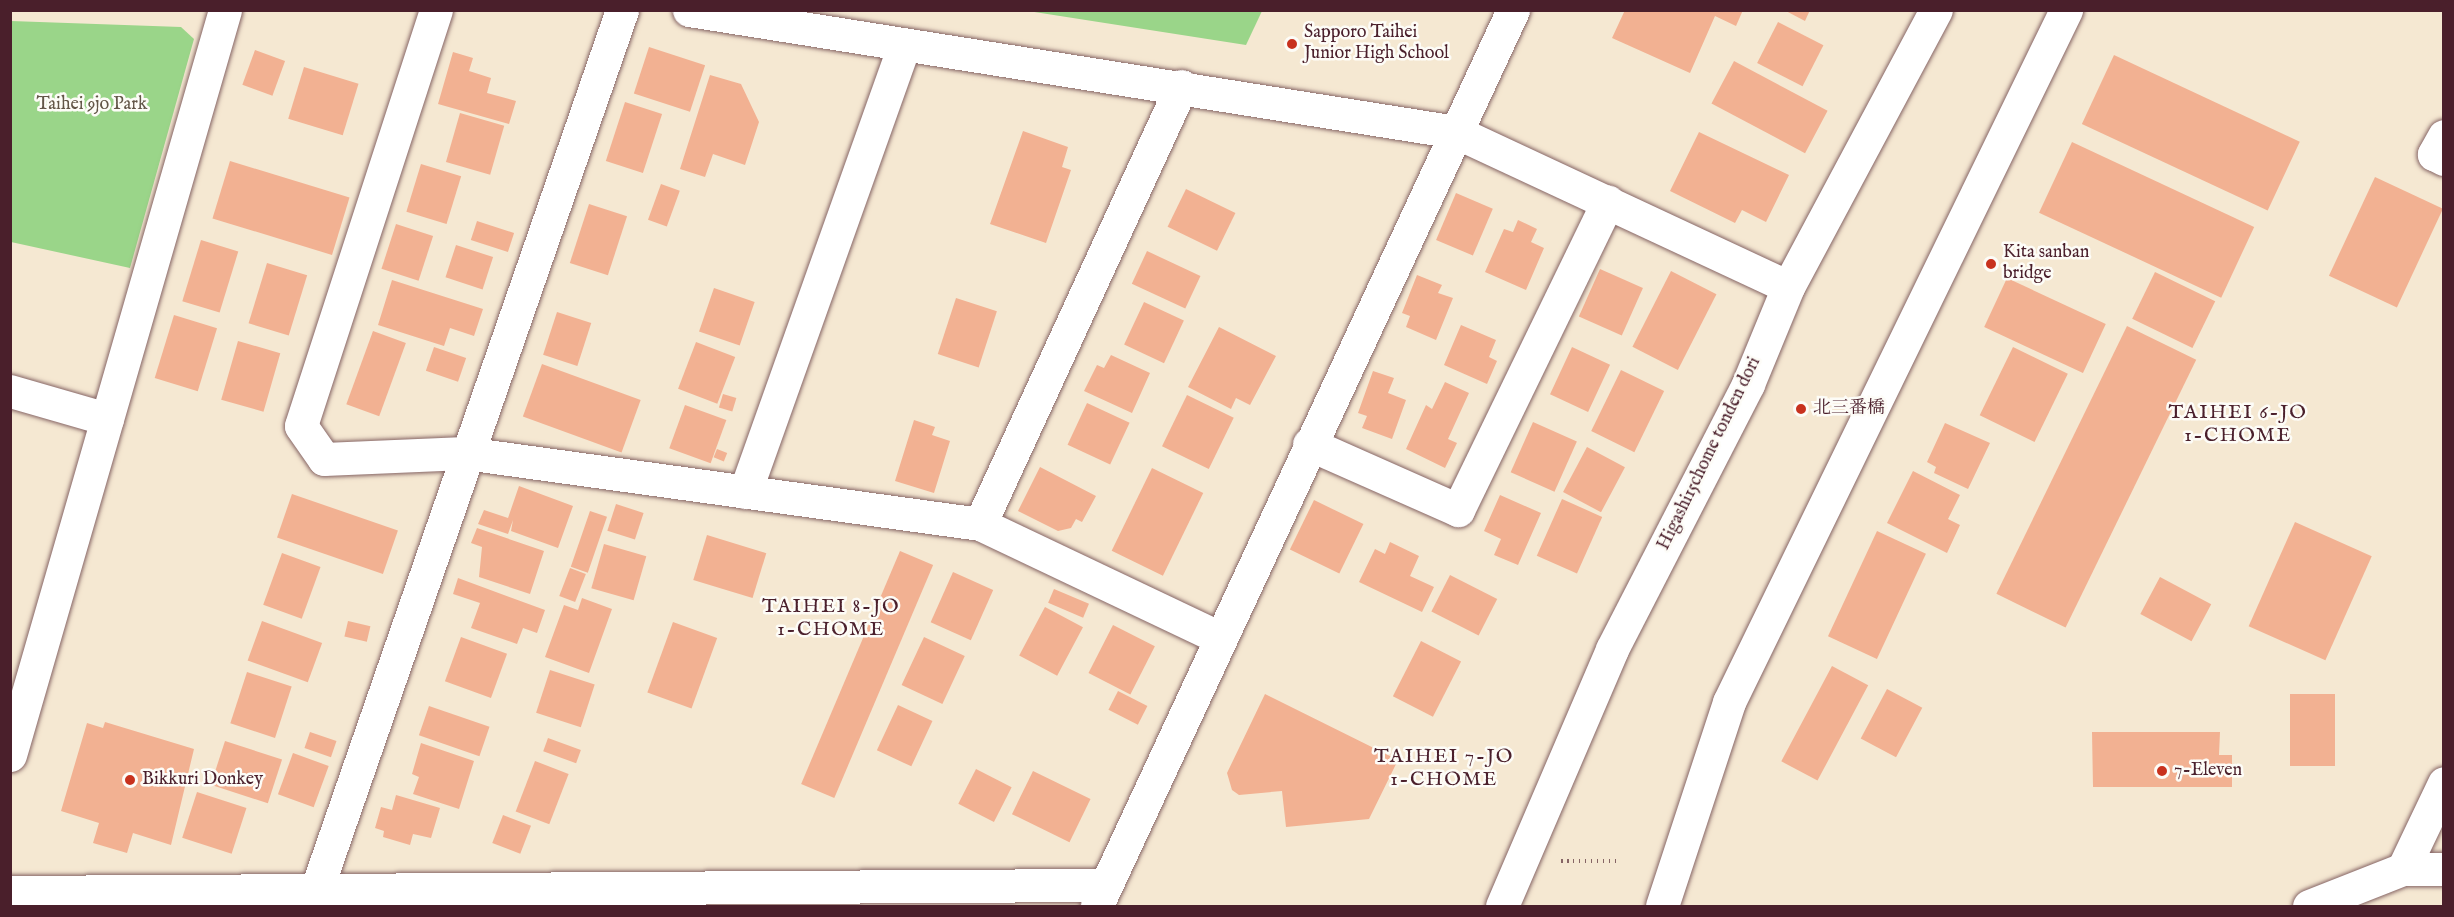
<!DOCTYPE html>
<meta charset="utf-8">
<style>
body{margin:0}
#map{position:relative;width:2454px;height:917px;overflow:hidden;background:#f5e8d2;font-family:"IM FELL English","Noto Serif JP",serif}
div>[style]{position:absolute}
.green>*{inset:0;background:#9ad589}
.building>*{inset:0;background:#f2b192;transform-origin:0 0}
.path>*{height:4px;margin-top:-2px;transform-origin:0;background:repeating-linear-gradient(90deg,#866565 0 1.5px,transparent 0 6px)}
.roads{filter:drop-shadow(0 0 2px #866565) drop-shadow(0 0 2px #866565)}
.minor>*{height:33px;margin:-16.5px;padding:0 16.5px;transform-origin:16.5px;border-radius:16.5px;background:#fff}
.dots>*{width:16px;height:16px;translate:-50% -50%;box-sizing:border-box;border:3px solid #fdfcf7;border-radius:50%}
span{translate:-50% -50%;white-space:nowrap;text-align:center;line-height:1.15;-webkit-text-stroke:5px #fdfcf7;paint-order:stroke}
.poi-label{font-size:18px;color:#4a1f2b}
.left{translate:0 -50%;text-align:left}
.park-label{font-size:18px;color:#625647}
.street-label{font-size:18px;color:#4a1f2b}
.neighbourhood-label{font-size:20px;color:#4a1f2b;letter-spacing:1.5px}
.frame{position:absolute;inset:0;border:12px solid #4a1f2b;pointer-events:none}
</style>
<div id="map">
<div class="green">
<div style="clip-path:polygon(1028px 11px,1262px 10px,1262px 11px,1246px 45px)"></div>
<div style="clip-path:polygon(11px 21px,181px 27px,194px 39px,130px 268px,11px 242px)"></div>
</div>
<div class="building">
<div style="clip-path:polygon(1625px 10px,1743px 10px,1736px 26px,1715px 16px,1690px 73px,1612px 38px)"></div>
<div style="clip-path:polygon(1784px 10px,1810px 10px,1805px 21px)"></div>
<div style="left:1778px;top:22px;width:51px;height:46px;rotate:27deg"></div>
<div style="left:649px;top:47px;width:59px;height:49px;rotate:18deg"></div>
<div style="left:255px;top:50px;width:32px;height:37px;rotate:20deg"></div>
<div style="clip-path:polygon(453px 52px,473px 58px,469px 71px,491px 78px,487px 93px,516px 101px,509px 124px,438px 104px)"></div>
<div style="left:2114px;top:55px;width:205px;height:76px;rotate:25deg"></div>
<div style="left:1734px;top:61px;width:106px;height:48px;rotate:28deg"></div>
<div style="left:304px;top:67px;width:57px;height:54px;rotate:17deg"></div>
<div style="clip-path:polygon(710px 75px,741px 84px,759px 122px,745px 165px,713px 154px,705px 177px,680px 169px)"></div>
<div style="left:625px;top:102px;width:39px;height:62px;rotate:18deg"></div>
<div style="left:460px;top:113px;width:46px;height:51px;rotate:16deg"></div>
<div style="clip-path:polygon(1023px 131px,1068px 147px,1062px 167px,1071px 170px,1046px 243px,990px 224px)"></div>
<div style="clip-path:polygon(1699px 132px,1789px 175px,1766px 222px,1742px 210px,1735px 223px,1670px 191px)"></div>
<div style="left:2072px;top:142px;width:201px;height:78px;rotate:25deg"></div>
<div style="left:230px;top:161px;width:125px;height:60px;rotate:17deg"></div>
<div style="left:421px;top:164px;width:42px;height:50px;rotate:17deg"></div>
<div style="left:2375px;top:177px;width:75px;height:109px;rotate:25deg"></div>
<div style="left:661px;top:184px;width:20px;height:38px;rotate:20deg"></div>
<div style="left:1186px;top:189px;width:55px;height:42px;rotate:26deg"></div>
<div style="left:1456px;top:193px;width:40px;height:51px;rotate:23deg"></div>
<div style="left:589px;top:204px;width:40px;height:62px;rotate:18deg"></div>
<div style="clip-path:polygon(1518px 220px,1537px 229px,1531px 242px,1544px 248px,1526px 290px,1485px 272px,1504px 229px,1513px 232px)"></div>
<div style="left:477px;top:221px;width:39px;height:20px;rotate:18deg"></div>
<div style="left:396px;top:224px;width:39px;height:47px;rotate:18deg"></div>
<div style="left:201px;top:240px;width:39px;height:64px;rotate:17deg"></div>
<div style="left:456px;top:245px;width:39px;height:34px;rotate:18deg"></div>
<div style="left:1147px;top:251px;width:59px;height:36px;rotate:25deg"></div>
<div style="left:267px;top:263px;width:42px;height:63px;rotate:17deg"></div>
<div style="left:1600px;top:269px;width:47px;height:52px;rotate:24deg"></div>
<div style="left:1671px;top:271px;width:51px;height:85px;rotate:27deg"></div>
<div style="left:2155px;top:272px;width:67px;height:52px;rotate:26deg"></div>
<div style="clip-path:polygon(1417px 275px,1442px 285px,1438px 293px,1453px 298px,1436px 340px,1406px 327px,1410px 316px,1402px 313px)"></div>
<div style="left:2007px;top:278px;width:109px;height:54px;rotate:25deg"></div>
<div style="clip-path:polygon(392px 280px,483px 309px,474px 336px,450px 328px,444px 346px,378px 325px)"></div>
<div style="left:714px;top:288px;width:43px;height:46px;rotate:19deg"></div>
<div style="left:956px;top:298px;width:43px;height:59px;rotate:18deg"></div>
<div style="left:1144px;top:302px;width:44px;height:47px;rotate:25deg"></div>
<div style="left:557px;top:312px;width:36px;height:45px;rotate:18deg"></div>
<div style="left:174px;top:315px;width:45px;height:66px;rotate:17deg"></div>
<div style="clip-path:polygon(1461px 325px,1496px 340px,1489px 357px,1497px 361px,1487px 384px,1444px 365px)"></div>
<div style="left:2127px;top:326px;width:77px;height:298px;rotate:26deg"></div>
<div style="clip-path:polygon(1219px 327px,1276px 356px,1250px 405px,1236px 398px,1231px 409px,1188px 387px)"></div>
<div style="left:373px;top:331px;width:35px;height:78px;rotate:20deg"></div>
<div style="left:238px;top:341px;width:44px;height:61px;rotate:16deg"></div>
<div style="left:696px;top:342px;width:42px;height:50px;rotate:21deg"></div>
<div style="left:434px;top:347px;width:34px;height:25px;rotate:19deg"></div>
<div style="left:1572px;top:347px;width:42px;height:52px;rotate:25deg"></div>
<div style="left:2013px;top:347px;width:61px;height:76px;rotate:26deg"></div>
<div style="clip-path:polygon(1111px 355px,1150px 373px,1132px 413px,1084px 391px,1097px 365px,1104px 368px)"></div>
<div style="left:542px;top:364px;width:105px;height:56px;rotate:20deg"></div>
<div style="left:1621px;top:370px;width:48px;height:68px;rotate:26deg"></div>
<div style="clip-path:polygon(1373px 371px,1394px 378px,1388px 393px,1406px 400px,1392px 439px,1362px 428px,1367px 416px,1358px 413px)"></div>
<div style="clip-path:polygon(1445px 382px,1469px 393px,1448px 439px,1457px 443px,1445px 468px,1406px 449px,1426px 405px,1432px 409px)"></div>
<div style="left:723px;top:394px;width:14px;height:14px;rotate:17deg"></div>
<div style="left:1187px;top:395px;width:52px;height:57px;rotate:26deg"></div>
<div style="left:1087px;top:403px;width:47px;height:46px;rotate:25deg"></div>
<div style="left:685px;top:405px;width:44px;height:46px;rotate:20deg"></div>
<div style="clip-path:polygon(914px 420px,935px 427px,932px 435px,950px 441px,934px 493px,895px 481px)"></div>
<div style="left:1533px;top:422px;width:48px;height:55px;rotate:24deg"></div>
<div style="clip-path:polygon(1945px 423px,1990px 443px,1968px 489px,1934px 473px,1936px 467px,1927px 462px)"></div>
<div style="left:1587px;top:447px;width:43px;height:51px;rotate:28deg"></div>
<div style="left:717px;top:449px;width:11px;height:9px;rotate:22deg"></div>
<div style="clip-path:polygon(1040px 467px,1096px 496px,1082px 522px,1076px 519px,1071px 528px,1058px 531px,1018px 511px)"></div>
<div style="left:1152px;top:468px;width:57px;height:92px;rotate:26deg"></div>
<div style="clip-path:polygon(1913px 471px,1960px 495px,1948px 519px,1960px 525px,1947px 553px,1887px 523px)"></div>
<div style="clip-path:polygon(519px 486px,573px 506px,558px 548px,511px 531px,513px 520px,508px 534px,478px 524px,484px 510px,508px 518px)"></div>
<div style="left:292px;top:494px;width:112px;height:46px;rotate:19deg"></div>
<div style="clip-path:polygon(1500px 495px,1541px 513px,1518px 565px,1494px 555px,1501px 539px,1484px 531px)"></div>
<div style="left:1562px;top:499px;width:44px;height:62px;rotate:24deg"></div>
<div style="left:1314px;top:500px;width:55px;height:55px;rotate:26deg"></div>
<div style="left:616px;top:504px;width:29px;height:28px;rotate:18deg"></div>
<div style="left:590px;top:511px;width:18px;height:59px;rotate:19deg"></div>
<div style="left:2295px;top:522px;width:84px;height:114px;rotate:24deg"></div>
<div style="clip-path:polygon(477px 528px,544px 551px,530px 594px,479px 577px,482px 547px,471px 543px)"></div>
<div style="left:1877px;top:531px;width:54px;height:116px;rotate:25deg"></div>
<div style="left:707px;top:535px;width:62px;height:47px;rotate:17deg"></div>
<div style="clip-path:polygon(1390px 542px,1419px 556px,1410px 576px,1434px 587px,1422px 612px,1359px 582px,1375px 549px,1385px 554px)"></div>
<div style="left:604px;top:544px;width:44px;height:46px;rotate:16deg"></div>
<div style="left:900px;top:551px;width:36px;height:253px;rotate:23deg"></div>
<div style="left:282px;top:553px;width:41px;height:55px;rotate:20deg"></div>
<div style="left:570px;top:568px;width:17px;height:30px;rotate:21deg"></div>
<div style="left:953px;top:572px;width:44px;height:55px;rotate:24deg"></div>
<div style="left:1450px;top:575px;width:53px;height:41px;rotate:27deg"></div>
<div style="left:2160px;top:577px;width:58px;height:42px;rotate:28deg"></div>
<div style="clip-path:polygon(458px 578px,545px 610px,537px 633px,523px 628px,517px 644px,471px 628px,480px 603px,453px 594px)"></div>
<div style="left:1054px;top:589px;width:38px;height:15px;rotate:23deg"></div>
<div style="clip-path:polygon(582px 598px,612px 609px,589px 673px,545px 657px,564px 605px,578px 610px)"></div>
<div style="left:1045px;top:607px;width:43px;height:55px;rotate:28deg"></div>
<div style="left:262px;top:621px;width:64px;height:42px;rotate:20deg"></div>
<div style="left:348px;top:621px;width:23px;height:16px;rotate:13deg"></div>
<div style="left:673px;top:622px;width:47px;height:75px;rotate:20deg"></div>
<div style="left:1113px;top:625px;width:47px;height:54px;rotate:27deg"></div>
<div style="left:461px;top:637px;width:49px;height:47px;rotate:20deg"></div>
<div style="left:924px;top:637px;width:45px;height:53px;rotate:25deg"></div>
<div style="left:1421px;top:641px;width:45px;height:62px;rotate:27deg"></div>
<div style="left:1832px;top:666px;width:41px;height:108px;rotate:28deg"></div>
<div style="left:550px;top:670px;width:47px;height:45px;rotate:18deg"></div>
<div style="left:247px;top:672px;width:47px;height:54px;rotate:18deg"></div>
<div style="left:1887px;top:689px;width:40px;height:56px;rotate:28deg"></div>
<div style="left:1118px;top:691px;width:33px;height:21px;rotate:27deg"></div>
<div style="clip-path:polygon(1265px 694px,1398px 760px,1369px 819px,1286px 827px,1282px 791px,1239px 795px,1232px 790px,1227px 773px)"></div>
<div style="left:2290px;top:694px;width:45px;height:72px"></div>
<div style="left:898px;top:705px;width:38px;height:50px;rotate:25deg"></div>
<div style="left:429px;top:706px;width:64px;height:31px;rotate:19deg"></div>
<div style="clip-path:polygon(105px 722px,194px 749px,171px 845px,133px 833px,127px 853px,93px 843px,99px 823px,61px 811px,87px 723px,103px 728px)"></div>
<div style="left:310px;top:732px;width:28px;height:17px;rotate:19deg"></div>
<div style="clip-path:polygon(2092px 732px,2220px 732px,2219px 755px,2232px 755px,2232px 787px,2093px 787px)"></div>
<div style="left:548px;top:738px;width:35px;height:14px;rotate:20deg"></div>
<div style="left:225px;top:741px;width:60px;height:46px;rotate:18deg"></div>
<div style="clip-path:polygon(421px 743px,474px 761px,459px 809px,413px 794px,419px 777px,412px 774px)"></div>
<div style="left:293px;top:753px;width:38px;height:44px;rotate:20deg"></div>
<div style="left:535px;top:761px;width:36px;height:54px;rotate:21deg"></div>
<div style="left:976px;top:769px;width:40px;height:39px;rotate:27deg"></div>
<div style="left:1033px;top:771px;width:64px;height:48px;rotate:26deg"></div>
<div style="left:197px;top:792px;width:52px;height:48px;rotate:18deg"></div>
<div style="clip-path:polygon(396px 795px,440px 808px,431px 838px,413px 834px,410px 845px,383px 837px,384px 831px,375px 828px,381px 807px,392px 810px)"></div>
<div style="left:503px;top:815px;width:30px;height:30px;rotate:21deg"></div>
</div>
<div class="path">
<div style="left:1561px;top:861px;width:56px"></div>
</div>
<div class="roads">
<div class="minor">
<div style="left:436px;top:10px;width:437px;rotate:108deg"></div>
<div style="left:301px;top:426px;width:40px;rotate:55.1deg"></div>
<div style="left:324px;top:459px;width:141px;rotate:-2.4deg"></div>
<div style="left:465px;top:453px;width:520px;rotate:7.85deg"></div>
<div style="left:980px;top:524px;width:263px;rotate:25.4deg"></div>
<div style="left:689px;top:10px;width:777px;rotate:9.04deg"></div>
<div style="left:1456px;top:132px;width:366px;rotate:25deg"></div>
<div style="left:2444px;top:136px;width:21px;rotate:119deg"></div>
<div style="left:2434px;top:154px;width:11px;rotate:27deg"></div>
<div style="left:10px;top:391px;width:101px;rotate:16.1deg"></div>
<div style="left:1309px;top:444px;width:163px;rotate:23.9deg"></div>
<div style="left:1458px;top:510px;width:343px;rotate:-64.1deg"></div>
<div style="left:745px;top:492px;width:474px;rotate:-70.4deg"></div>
<div style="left:980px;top:524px;width:482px;rotate:-65.3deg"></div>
<div style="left:10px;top:755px;width:775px;rotate:-73.9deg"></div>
<div style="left:2403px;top:869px;width:95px;rotate:-64.5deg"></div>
<div style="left:317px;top:888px;width:929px;rotate:-70.84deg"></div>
<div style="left:10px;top:892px;width:1092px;rotate:-0.37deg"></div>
<div style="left:1097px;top:905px;width:987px;rotate:-65.07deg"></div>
<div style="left:1502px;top:906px;width:280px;rotate:-66.8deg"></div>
<div style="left:1612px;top:649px;width:298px;rotate:-62.8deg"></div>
<div style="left:1748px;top:384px;width:105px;rotate:-67.6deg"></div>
<div style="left:1788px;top:287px;width:314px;rotate:-61.9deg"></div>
<div style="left:1662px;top:906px;width:215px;rotate:-71.8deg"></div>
<div style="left:1729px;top:702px;width:770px;rotate:-64.03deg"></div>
<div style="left:2309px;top:906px;width:101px;rotate:-21.5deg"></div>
<div style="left:2403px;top:869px;width:41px"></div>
</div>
</div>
<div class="dots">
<div style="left:1292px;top:44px;background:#c8321e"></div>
<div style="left:1991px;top:264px;background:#c8321e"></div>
<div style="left:1801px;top:409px;background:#c8321e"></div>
<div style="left:2162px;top:771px;background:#c8321e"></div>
<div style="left:130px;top:780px;background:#c8321e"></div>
</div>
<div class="poi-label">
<span class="left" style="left:1304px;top:44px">Sapporo Taihei<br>Junior High School</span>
<span class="left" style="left:2003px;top:264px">Kita sanban<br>bridge</span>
<span class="left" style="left:1813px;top:409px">北三番橋</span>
<span class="left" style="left:2174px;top:771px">7-Eleven</span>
<span class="left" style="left:142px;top:780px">Bikkuri Donkey</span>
</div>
<div class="park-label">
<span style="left:92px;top:105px">Taihei 9jo Park</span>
</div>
<div class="street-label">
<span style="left:1710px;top:454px;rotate:-64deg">Higashi15chome tonden dori</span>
</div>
<div class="neighbourhood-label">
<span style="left:2238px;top:424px">TAIHEI 6-JO<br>1-CHOME</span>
<span style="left:831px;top:618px">TAIHEI 8-JO<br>1-CHOME</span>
<span style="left:1444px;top:768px">TAIHEI 7-JO<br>1-CHOME</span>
</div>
<div class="frame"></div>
</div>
